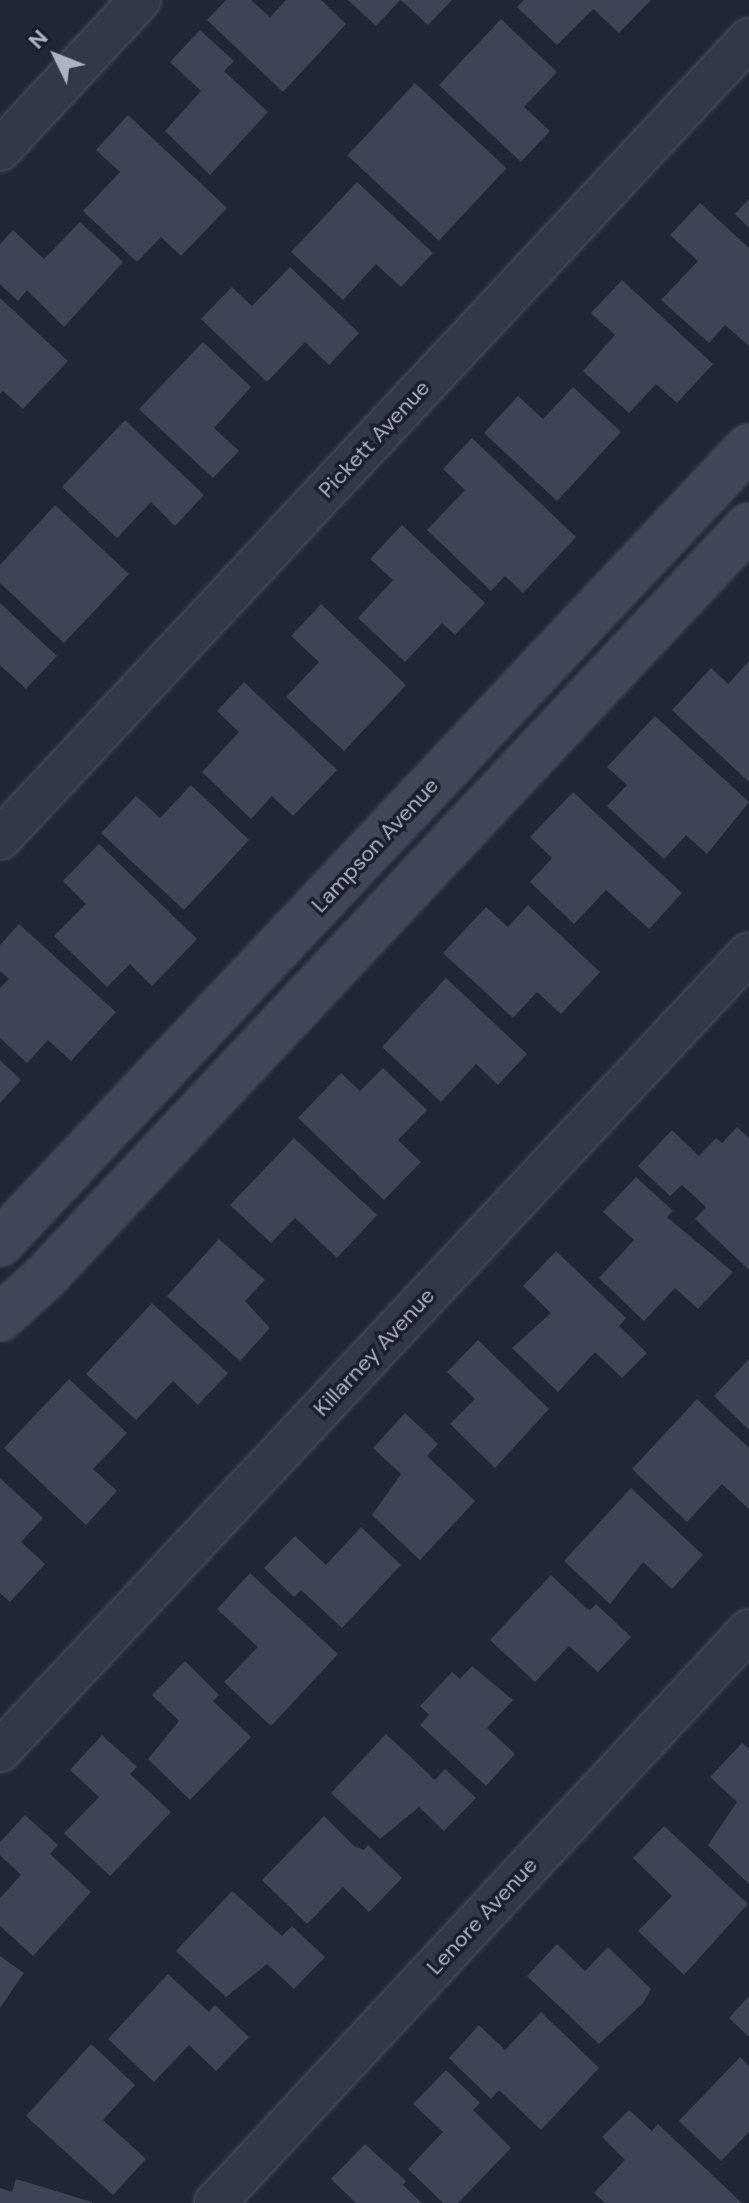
<!DOCTYPE html>
<style>
body{margin:0}
#map{position:relative;width:749px;height:2203px;overflow:hidden;background:#202635;font-family:"DM Sans",sans-serif}
div>[style]{position:absolute}
.building>*{inset:0;background:#3c4456;transform-origin:0 0}
.roads{filter:drop-shadow(0 0 2px #4d5361) drop-shadow(0 0 2px #4d5361)}
.minor>*{height:40px;margin:-20px;padding:0 20px;transform-origin:20px;border-radius:20px;background:#333846}
.secondary>*{height:44px;margin:-22px;padding:0 22px;transform-origin:22px;border-radius:22px;background:#414758}
span{translate:-50% -50%;white-space:nowrap;text-align:center;line-height:1.15;-webkit-text-stroke:7px #191e2a;paint-order:stroke}
.street-label{font-size:22px;color:#adb3c3}
.north{position:absolute;left:16px;top:16px;width:80px;height:80px;-webkit-text-stroke:6px #191e2a;paint-order:stroke;rotate:313deg;font-size:22px;font-weight:700;line-height:32px;text-align:center;color:#adb3c3}
.north::after{content:'';display:block;margin:auto;width:28px;height:36px;background:#adb3c3;clip-path:polygon(50% 0,100% 100%,50% 72%,0 100%)}
</style>
<div id="map">
<div class="building">
<div style="clip-path:polygon(226px 0,251px 0,270px 17px,286px 0,321px 0,346px 24px,283px 92px,207px 20px)"></div>
<div style="clip-path:polygon(348px 0,400px 0,376px 26px)"></div>
<div style="clip-path:polygon(401px 0,452px 0,428px 25px)"></div>
<div style="clip-path:polygon(524px 0,651px 0,619px 33px,593px 9px,557px 45px,517px 7px)"></div>
<div style="clip-path:polygon(501px 19px,557px 72px,524px 107px,550px 131px,521px 162px,439px 85px)"></div>
<div style="clip-path:polygon(200px 30px,234px 61px,224px 71px,268px 112px,210px 175px,165px 131px,201px 91px,170px 62px)"></div>
<div style="left:415px;top:83px;width:125px;height:99px;rotate:43deg"></div>
<div style="clip-path:polygon(128px 115px,227px 208px,181px 256px,161px 237px,137px 262px,83px 211px,120px 172px,96px 150px)"></div>
<div style="clip-path:polygon(357px 182px,433px 253px,401px 287px,376px 264px,343px 300px,291px 252px)"></div>
<div style="clip-path:polygon(749px 199px,749px 228px,735px 214px)"></div>
<div style="clip-path:polygon(700px 203px,749px 248px,749px 346px,725px 325px,709px 343px,661px 300px,698px 261px,670px 235px)"></div>
<div style="clip-path:polygon(80px 222px,123px 262px,64px 327px,27px 290px,18px 301px,0 284px,0 244px,13px 230px,44px 259px)"></div>
<div style="clip-path:polygon(290px 267px,359px 333px,329px 365px,305px 342px,267px 382px,201px 319px,232px 287px,252px 306px)"></div>
<div style="clip-path:polygon(622px 280px,713px 364px,677px 403px,656px 384px,629px 413px,583px 371px,615px 335px,591px 313px)"></div>
<div style="clip-path:polygon(0 298px,68px 361px,23px 409px,3px 391px,0 394px)"></div>
<div style="clip-path:polygon(203px 342px,251px 387px,214px 428px,239px 451px,213px 478px,139px 409px)"></div>
<div style="clip-path:polygon(573px 387px,621px 432px,557px 501px,484px 433px,518px 396px,543px 419px)"></div>
<div style="clip-path:polygon(125px 420px,204px 495px,175px 526px,151px 502px,117px 538px,62px 487px)"></div>
<div style="clip-path:polygon(472px 438px,576px 537px,523px 593px,505px 576px,491px 591px,427px 530px,465px 490px,443px 469px)"></div>
<div style="clip-path:polygon(55px 505px,129px 574px,64px 643px,0 583px,0 565px)"></div>
<div style="clip-path:polygon(402px 525px,485px 603px,455px 635px,442px 623px,405px 662px,358px 618px,393px 580px,370px 559px)"></div>
<div style="clip-path:polygon(0 603px,57px 656px,26px 689px,0 665px)"></div>
<div style="clip-path:polygon(321px 604px,406px 685px,344px 751px,286px 697px,319px 662px,291px 636px)"></div>
<div style="clip-path:polygon(749px 661px,749px 782px,672px 710px,711px 668px,728px 684px)"></div>
<div style="clip-path:polygon(244px 682px,337px 770px,293px 816px,272px 796px,251px 819px,202px 772px,239px 732px,217px 711px)"></div>
<div style="clip-path:polygon(655px 716px,749px 802px,707px 854px,686px 835px,664px 859px,607px 806px,627px 785px,607px 767px)"></div>
<div style="clip-path:polygon(191px 785px,249px 840px,184px 910px,101px 833px,136px 796px,160px 818px)"></div>
<div style="clip-path:polygon(573px 792px,682px 893px,649px 929px,606px 890px,574px 924px,530px 882px,552px 858px,530px 837px)"></div>
<div style="clip-path:polygon(99px 844px,197px 939px,152px 986px,130px 964px,107px 987px,54px 936px,86px 904px,63px 881px)"></div>
<div style="clip-path:polygon(528px 905px,600px 972px,561px 1014px,537px 992px,513px 1018px,443px 953px,486px 907px,508px 927px)"></div>
<div style="clip-path:polygon(19px 924px,116px 1012px,71px 1061px,48px 1040px,27px 1063px,0 1038px,0 988px,9px 979px,0 971px,0 945px)"></div>
<div style="clip-path:polygon(446px 978px,527px 1054px,498px 1085px,476px 1064px,441px 1102px,382px 1047px)"></div>
<div style="clip-path:polygon(0 1060px,21px 1080px,0 1103px)"></div>
<div style="clip-path:polygon(383px 1068px,427px 1110px,398px 1140px,421px 1162px,384px 1200px,298px 1118px,341px 1073px,360px 1091px)"></div>
<div style="clip-path:polygon(737px 1127px,749px 1138px,749px 1270px,695px 1219px,706px 1207px,682px 1185px,670px 1196px,638px 1166px,672px 1130px,699px 1156px,716px 1138px,722px 1143px)"></div>
<div style="clip-path:polygon(294px 1138px,377px 1215px,337px 1258px,295px 1218px,271px 1243px,230px 1205px)"></div>
<div style="clip-path:polygon(636px 1177px,673px 1211px,667px 1217px,733px 1272px,698px 1309px,675px 1288px,644px 1321px,599px 1278px,634px 1240px,603px 1212px)"></div>
<div style="clip-path:polygon(219px 1239px,265px 1280px,245px 1301px,270px 1328px,240px 1361px,167px 1296px)"></div>
<div style="clip-path:polygon(556px 1251px,626px 1318px,619px 1326px,647px 1353px,622px 1378px,595px 1352px,558px 1392px,512px 1348px,551px 1313px,523px 1286px)"></div>
<div style="clip-path:polygon(152px 1303px,228px 1373px,198px 1405px,173px 1381px,136px 1420px,86px 1374px)"></div>
<div style="clip-path:polygon(478px 1340px,549px 1409px,495px 1468px,450px 1424px,475px 1399px,447px 1372px)"></div>
<div style="clip-path:polygon(749px 1359px,749px 1430px,714px 1396px)"></div>
<div style="clip-path:polygon(69px 1379px,127px 1433px,93px 1469px,117px 1491px,86px 1525px,4px 1448px)"></div>
<div style="clip-path:polygon(697px 1399px,749px 1448px,749px 1509px,722px 1484px,687px 1522px,632px 1469px)"></div>
<div style="clip-path:polygon(405px 1413px,438px 1444px,427px 1456px,475px 1501px,420px 1560px,372px 1515px,401px 1474px,373px 1448px)"></div>
<div style="clip-path:polygon(0 1478px,43px 1518px,21px 1542px,45px 1564px,10px 1602px,0 1593px)"></div>
<div style="clip-path:polygon(631px 1488px,703px 1555px,672px 1589px,643px 1562px,610px 1604px,564px 1561px)"></div>
<div style="clip-path:polygon(361px 1527px,401px 1565px,342px 1628px,301px 1590px,294px 1597px,264px 1568px,295px 1536px,326px 1565px)"></div>
<div style="clip-path:polygon(250px 1573px,338px 1654px,271px 1726px,224px 1682px,258px 1647px,217px 1609px)"></div>
<div style="clip-path:polygon(551px 1575px,585px 1607px,590px 1610px,596px 1604px,631px 1637px,598px 1672px,569px 1646px,535px 1682px,490px 1640px)"></div>
<div style="clip-path:polygon(185px 1661px,219px 1695px,213px 1701px,251px 1737px,190px 1800px,148px 1759px,179px 1721px,152px 1695px)"></div>
<div style="clip-path:polygon(472px 1666px,513px 1700px,487px 1728px,515px 1754px,486px 1786px,420px 1725px,429px 1715px,420px 1706px,452px 1672px,460px 1679px)"></div>
<div style="clip-path:polygon(386px 1734px,435px 1780px,445px 1769px,476px 1798px,444px 1831px,419px 1807px,380px 1839px,331px 1793px)"></div>
<div style="clip-path:polygon(102px 1735px,137px 1767px,130px 1774px,171px 1812px,110px 1876px,64px 1833px,99px 1797px,70px 1770px)"></div>
<div style="clip-path:polygon(742px 1743px,749px 1749px,749px 1884px,708px 1845px,737px 1802px,710px 1777px)"></div>
<div style="clip-path:polygon(25px 1815px,58px 1845px,50px 1854px,91px 1892px,33px 1956px,0 1926px,0 1898px,21px 1875px,0 1855px,0 1842px)"></div>
<div style="clip-path:polygon(324px 1816px,354px 1846px,364px 1850px,368px 1845px,402px 1878px,369px 1912px,343px 1887px,307px 1924px,262px 1880px)"></div>
<div style="clip-path:polygon(664px 1826px,748px 1904px,684px 1975px,638px 1931px,672px 1896px,633px 1858px)"></div>
<div style="clip-path:polygon(232px 1891px,282px 1936px,292px 1926px,325px 1957px,294px 1989px,267px 1964px,226px 1997px,176px 1951px)"></div>
<div style="clip-path:polygon(557px 1944px,585px 1971px,608px 1947px,651px 1989px,643px 2003px,599px 2044px,527px 1976px)"></div>
<div style="clip-path:polygon(0 1956px,24px 1973px,0 2008px)"></div>
<div style="clip-path:polygon(168px 1974px,209px 2012px,215px 2005px,249px 2037px,216px 2071px,189px 2045px,154px 2082px,108px 2039px)"></div>
<div style="clip-path:polygon(749px 1996px,749px 2037px,729px 2018px)"></div>
<div style="clip-path:polygon(541px 2012px,599px 2068px,541px 2130px,499px 2090px,491px 2099px,449px 2058px,479px 2025px,505px 2050px)"></div>
<div style="clip-path:polygon(91px 2044px,135px 2085px,103px 2120px,146px 2159px,113px 2195px,26px 2116px)"></div>
<div style="clip-path:polygon(740px 2057px,749px 2066px,749px 2132px,721px 2161px,679px 2121px)"></div>
<div style="clip-path:polygon(446px 2070px,480px 2103px,473px 2110px,511px 2148px,458px 2203px,443px 2203px,408px 2169px,443px 2132px,413px 2104px)"></div>
<div style="clip-path:polygon(629px 2110px,652px 2131px,658px 2124px,742px 2203px,605px 2203px,594px 2193px,625px 2160px,602px 2137px)"></div>
<div style="clip-path:polygon(365px 2144px,406px 2181px,403px 2185px,422px 2203px,356px 2203px,331px 2179px)"></div>
<div style="clip-path:polygon(16px 2179px,92px 2202px,92px 2203px,0 2203px,0 2188px,12px 2192px)"></div>
</div>
<div class="roads">
<div class="minor">
<div style="left:0;top:150px;width:205px;rotate:-47deg"></div>
<div style="left:0;top:839px;width:1096px;rotate:-46.89deg"></div>
<div style="left:0;top:1751px;width:1094px;rotate:-46.81deg"></div>
<div style="left:215px;top:2203px;width:783px;rotate:-47.02deg"></div>
</div>
<div class="secondary">
<div style="left:0;top:1243px;width:1093px;rotate:-46.74deg"></div>
<div style="left:0;top:1318px;width:62px;rotate:-42.4deg"></div>
<div style="left:46px;top:1276px;width:1028px;rotate:-46.85deg"></div>
</div>
</div>
<div class="street-label">
<span style="left:374px;top:439px;rotate:-47deg">Pickett Avenue</span>
<span style="left:375px;top:845px;rotate:-47deg">Lampson Avenue</span>
<span style="left:374px;top:1352px;rotate:-47deg">Killarney Avenue</span>
<span style="left:482px;top:1916px;rotate:-47deg">Lenore Avenue</span>
</div>
<div class="north">N</div>
</div>
